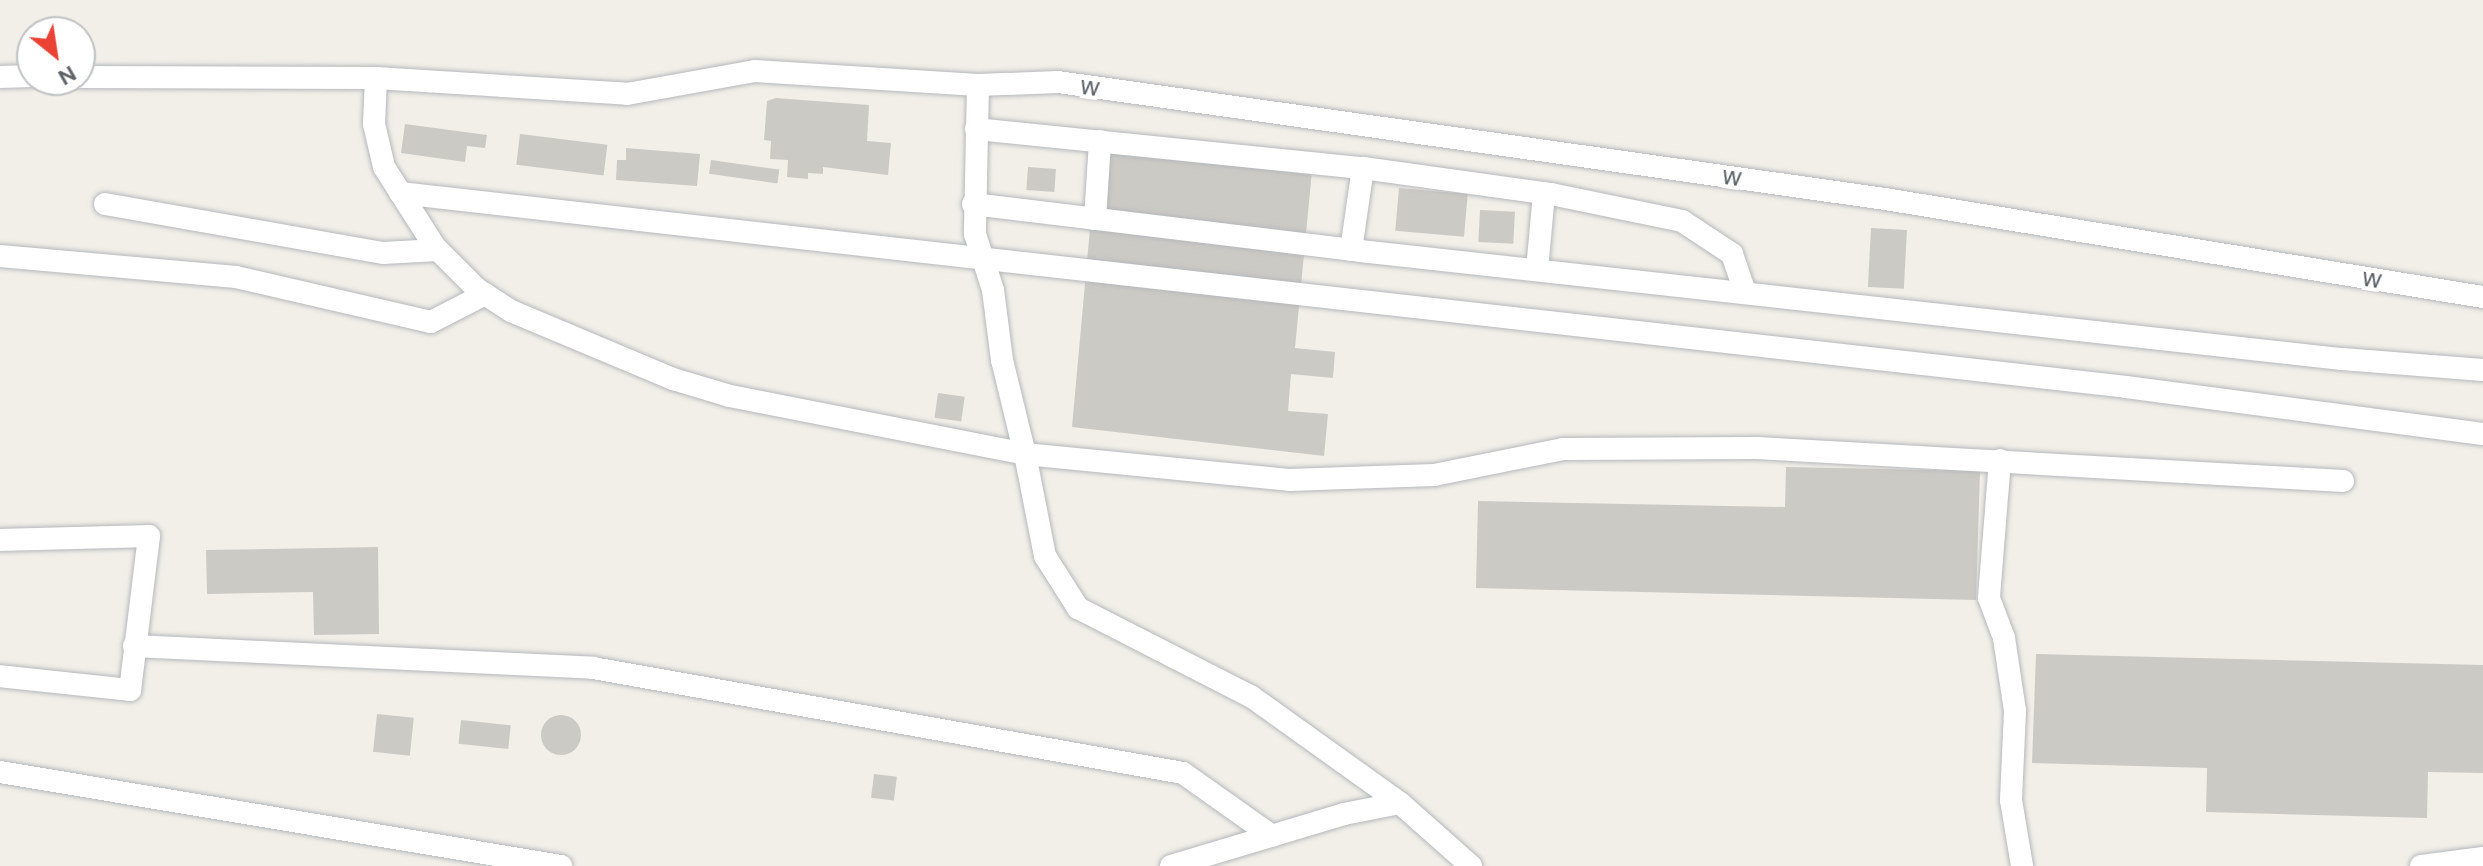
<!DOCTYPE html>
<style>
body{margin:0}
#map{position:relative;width:2483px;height:866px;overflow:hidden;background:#f1efe8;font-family:"DM Sans",sans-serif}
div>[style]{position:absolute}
.building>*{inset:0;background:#cccac5;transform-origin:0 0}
.round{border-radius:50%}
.roads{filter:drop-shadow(0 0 2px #b5b8bc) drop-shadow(0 0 2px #b5b8bc)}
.service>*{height:22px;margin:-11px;padding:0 11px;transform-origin:11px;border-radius:11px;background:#fff}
span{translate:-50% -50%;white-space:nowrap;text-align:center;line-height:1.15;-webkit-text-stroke:8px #fff;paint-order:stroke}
.street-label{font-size:26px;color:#5f6368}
.north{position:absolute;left:16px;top:16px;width:80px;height:80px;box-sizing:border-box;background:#fff;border:2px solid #bfc1c3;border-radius:50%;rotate:150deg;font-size:22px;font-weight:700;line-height:32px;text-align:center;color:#5f6368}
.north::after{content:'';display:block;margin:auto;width:28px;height:36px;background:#ea4335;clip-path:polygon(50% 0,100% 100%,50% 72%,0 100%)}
</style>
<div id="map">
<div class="building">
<div style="clip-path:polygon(776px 98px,869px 105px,867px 141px,891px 143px,888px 175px,823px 167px,823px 174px,808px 173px,808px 179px,787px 177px,788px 160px,770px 159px,771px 141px,764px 140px,767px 101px)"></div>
<div style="clip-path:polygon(405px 124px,487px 135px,485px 148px,467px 146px,465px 162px,401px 153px)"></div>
<div style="left:520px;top:134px;width:88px;height:31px;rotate:7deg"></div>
<div style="clip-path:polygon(626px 148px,700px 154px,697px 186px,616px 180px,617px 160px,626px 160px)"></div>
<div style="clip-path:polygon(1097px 151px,1312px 171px,1295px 348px,1335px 352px,1333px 378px,1291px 374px,1288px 411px,1328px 414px,1324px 456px,1072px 427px)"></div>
<div style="left:711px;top:160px;width:69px;height:14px;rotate:8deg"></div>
<div style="left:1028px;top:167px;width:28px;height:23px;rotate:4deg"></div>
<div style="left:1399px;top:188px;width:69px;height:43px;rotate:5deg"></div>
<div style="left:1480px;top:210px;width:35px;height:32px;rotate:3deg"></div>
<div style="left:1871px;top:228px;width:36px;height:59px;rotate:3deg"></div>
<div style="left:938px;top:393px;width:27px;height:25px;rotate:8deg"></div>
<div style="clip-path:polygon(1786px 467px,1980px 471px,1976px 600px,1476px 588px,1478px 501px,1785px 507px)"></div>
<div style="clip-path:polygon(378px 547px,379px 634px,314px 635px,313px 592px,207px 594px,206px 550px)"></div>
<div style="clip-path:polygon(2036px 654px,2483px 665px,2483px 773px,2428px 772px,2427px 818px,2206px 812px,2207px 768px,2032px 763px)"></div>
<div style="left:377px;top:714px;width:37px;height:38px;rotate:6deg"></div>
<div class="round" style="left:541px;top:715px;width:40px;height:40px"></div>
<div style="left:461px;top:720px;width:50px;height:24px;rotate:6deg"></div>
<div style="left:874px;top:774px;width:23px;height:24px;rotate:7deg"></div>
</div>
<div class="roads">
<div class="service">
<div style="left:0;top:77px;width:32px;rotate:-2deg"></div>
<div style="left:80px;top:77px;width:296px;rotate:0.2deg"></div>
<div style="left:376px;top:78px;width:252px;rotate:3.6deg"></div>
<div style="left:627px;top:94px;width:130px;rotate:-10.2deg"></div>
<div style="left:755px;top:71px;width:223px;rotate:3.6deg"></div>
<div style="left:978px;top:85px;width:80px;rotate:-2.1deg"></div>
<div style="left:1058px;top:82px;width:835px;rotate:8.05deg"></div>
<div style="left:1885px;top:199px;width:606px;rotate:9.31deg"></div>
<div style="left:376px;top:78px;width:46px;rotate:92.5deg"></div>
<div style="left:374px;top:124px;width:44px;rotate:76.9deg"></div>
<div style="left:384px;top:167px;width:95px;rotate:57.5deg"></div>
<div style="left:435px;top:247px;width:59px;rotate:45deg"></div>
<div style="left:477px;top:289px;width:40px;rotate:32.9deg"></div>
<div style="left:511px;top:311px;width:176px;rotate:22.8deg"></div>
<div style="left:673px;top:379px;width:59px;rotate:16.6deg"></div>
<div style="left:730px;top:396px;width:301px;rotate:11.1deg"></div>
<div style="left:1025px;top:454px;width:104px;rotate:78.9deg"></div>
<div style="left:1045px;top:556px;width:62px;rotate:57.6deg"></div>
<div style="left:1078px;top:608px;width:195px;rotate:27.1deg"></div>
<div style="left:1252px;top:697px;width:182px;rotate:35.6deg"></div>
<div style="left:978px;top:85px;width:149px;rotate:91.2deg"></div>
<div style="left:975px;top:234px;width:59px;rotate:72.2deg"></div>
<div style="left:993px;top:290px;width:71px;rotate:82.7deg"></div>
<div style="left:1002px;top:360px;width:97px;rotate:76.3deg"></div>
<div style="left:1025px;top:454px;width:265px;rotate:5.6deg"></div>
<div style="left:1289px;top:480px;width:145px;rotate:-2deg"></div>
<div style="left:1434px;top:475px;width:132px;rotate:-11.4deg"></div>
<div style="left:1563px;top:449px;width:194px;rotate:-0.3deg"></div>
<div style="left:1757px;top:448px;width:587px;rotate:3.22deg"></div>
<div style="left:976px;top:129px;width:389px;rotate:5.8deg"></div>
<div style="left:400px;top:193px;width:1737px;rotate:6.41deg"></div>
<div style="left:2126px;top:387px;width:360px;rotate:7.5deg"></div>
<div style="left:105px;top:204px;width:282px;rotate:10deg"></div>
<div style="left:383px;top:253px;width:55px;rotate:-3.1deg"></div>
<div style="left:973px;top:204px;width:390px;rotate:6.9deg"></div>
<div style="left:1360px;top:251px;width:988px;rotate:6.28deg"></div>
<div style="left:2342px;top:359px;width:141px;rotate:4.5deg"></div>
<div style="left:1095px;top:219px;width:78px;rotate:-86.3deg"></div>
<div style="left:1351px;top:250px;width:83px;rotate:-81.7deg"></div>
<div style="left:1363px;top:168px;width:190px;rotate:7.9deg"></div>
<div style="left:1551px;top:194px;width:134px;rotate:11.6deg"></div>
<div style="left:1682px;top:221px;width:60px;rotate:33.4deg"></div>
<div style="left:1732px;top:254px;width:40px;rotate:71.1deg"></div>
<div style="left:0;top:256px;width:237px;rotate:5.1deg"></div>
<div style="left:236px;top:277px;width:200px;rotate:13deg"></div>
<div style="left:431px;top:322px;width:61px;rotate:-27.4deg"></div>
<div style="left:1537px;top:270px;width:77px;rotate:-84.8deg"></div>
<div style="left:2000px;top:460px;width:138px;rotate:94.6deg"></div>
<div style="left:1989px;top:598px;width:43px;rotate:69.4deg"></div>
<div style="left:2004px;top:638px;width:74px;rotate:81.4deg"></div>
<div style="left:2015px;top:711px;width:89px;rotate:92.6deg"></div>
<div style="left:2011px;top:800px;width:67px;rotate:80.5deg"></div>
<div style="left:0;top:540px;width:149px;rotate:-1.5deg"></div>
<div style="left:149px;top:536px;width:155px;rotate:97deg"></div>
<div style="left:130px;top:690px;width:131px;rotate:-173.9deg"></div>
<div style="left:134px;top:646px;width:460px;rotate:2.7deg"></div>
<div style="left:593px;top:668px;width:599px;rotate:10.09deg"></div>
<div style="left:1183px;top:773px;width:109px;rotate:35.3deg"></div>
<div style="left:0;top:772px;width:569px;rotate:9.51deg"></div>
<div style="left:1171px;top:866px;width:181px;rotate:-16.7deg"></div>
<div style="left:1344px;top:814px;width:57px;rotate:-11.1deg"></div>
<div style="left:1400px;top:803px;width:95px;rotate:41.6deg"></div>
<div style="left:2421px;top:866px;width:63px;rotate:-7.4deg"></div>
</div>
</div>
<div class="street-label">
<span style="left:1090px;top:87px;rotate:8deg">w</span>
<span style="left:1732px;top:177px;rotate:8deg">w</span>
<span style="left:2372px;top:279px;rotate:9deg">w</span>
</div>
<div class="north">N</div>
</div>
